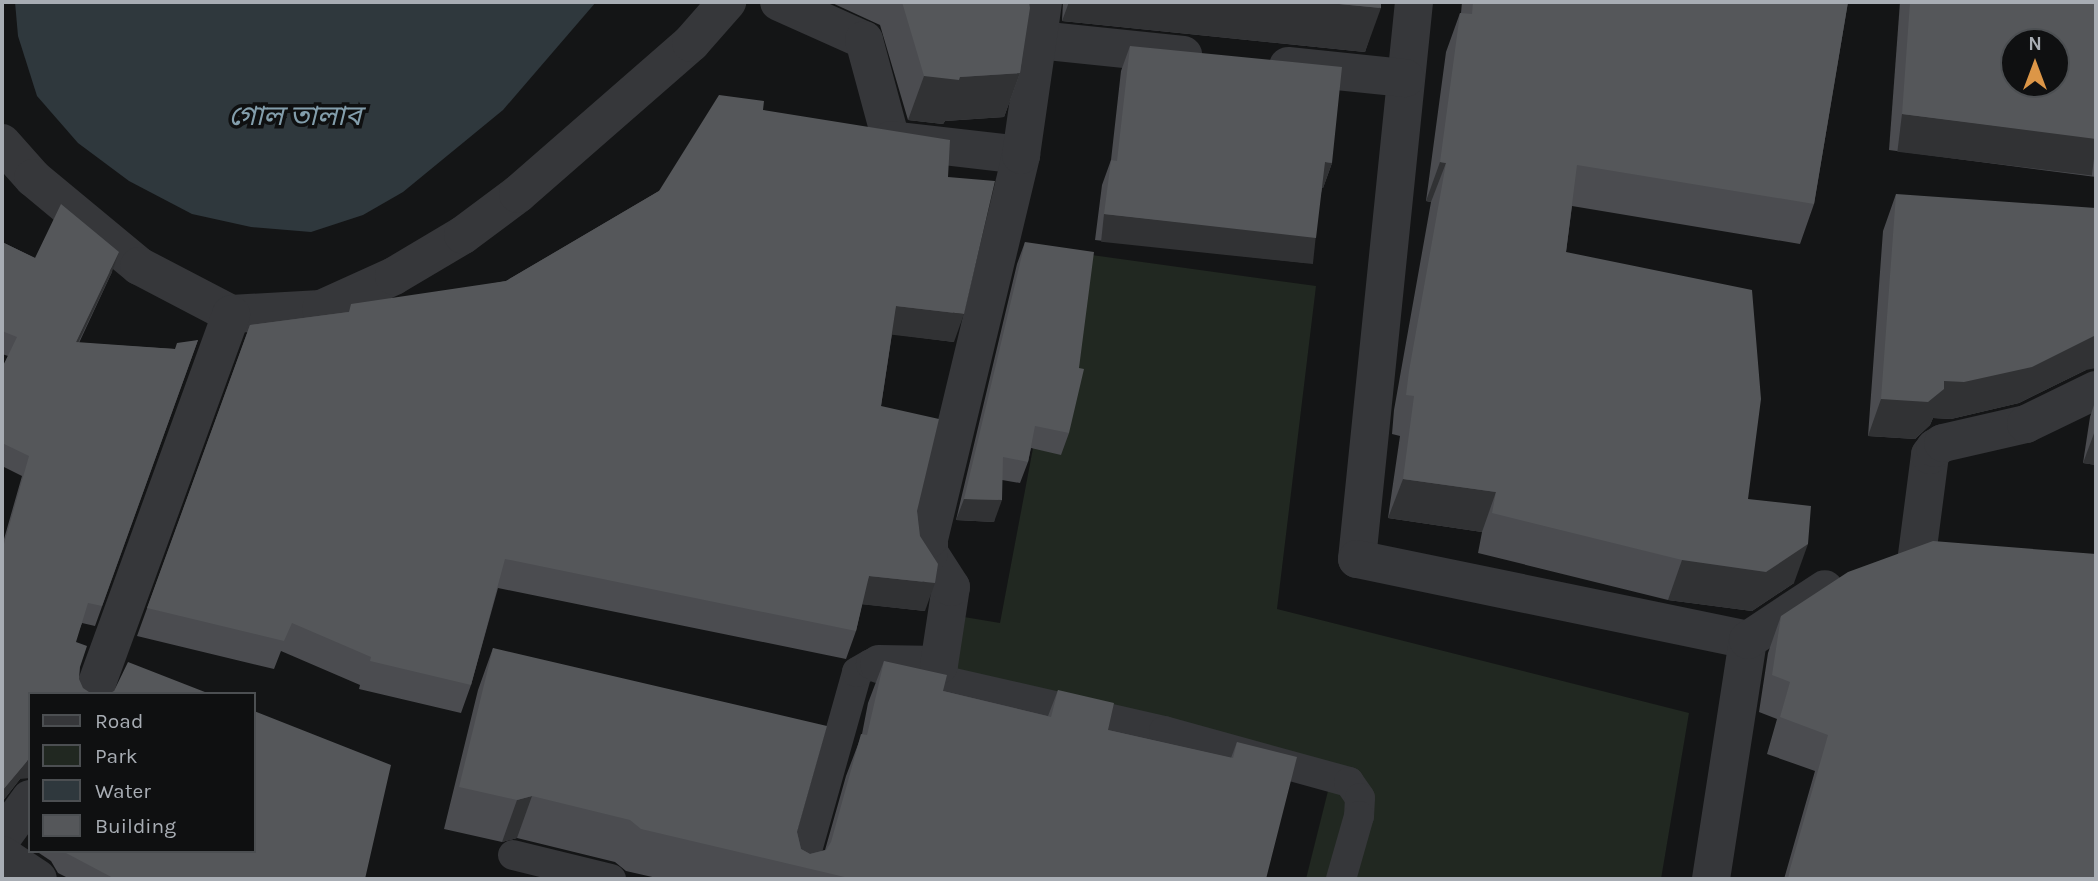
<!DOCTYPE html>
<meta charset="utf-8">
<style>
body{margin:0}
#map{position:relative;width:2098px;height:881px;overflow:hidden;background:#141516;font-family:Karla,"Noto Sans Bengali",sans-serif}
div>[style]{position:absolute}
.green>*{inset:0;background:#212821}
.water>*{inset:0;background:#2f383d}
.service>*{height:30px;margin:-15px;padding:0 15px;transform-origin:15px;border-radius:15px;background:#36373a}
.minor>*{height:38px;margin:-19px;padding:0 19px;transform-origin:19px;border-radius:19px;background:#36373a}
.tertiary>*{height:38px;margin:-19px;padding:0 19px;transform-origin:19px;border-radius:19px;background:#36373a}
.wall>*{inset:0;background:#4b4c50}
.shaded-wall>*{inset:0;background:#313234;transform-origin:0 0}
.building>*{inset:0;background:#55575a}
span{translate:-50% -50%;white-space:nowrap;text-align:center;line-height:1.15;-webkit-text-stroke:7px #0f1011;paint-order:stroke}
.water-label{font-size:28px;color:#839eac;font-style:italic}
.frame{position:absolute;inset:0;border:4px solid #a8adb4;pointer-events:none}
.legend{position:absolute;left:28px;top:692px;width:228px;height:161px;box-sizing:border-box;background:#0f1011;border:2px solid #4c4f52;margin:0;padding:9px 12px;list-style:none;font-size:21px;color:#a8adb4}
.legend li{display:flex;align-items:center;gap:14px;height:35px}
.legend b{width:35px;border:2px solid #4c4f52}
.north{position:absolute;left:2000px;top:28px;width:70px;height:70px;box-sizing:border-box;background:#0f1011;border:2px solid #4c4f52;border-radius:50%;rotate:0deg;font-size:19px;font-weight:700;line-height:28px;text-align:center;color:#a8adb4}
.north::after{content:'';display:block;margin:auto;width:24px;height:32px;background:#dc9647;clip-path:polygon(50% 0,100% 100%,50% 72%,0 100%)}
</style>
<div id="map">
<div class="green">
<div style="clip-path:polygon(1070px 252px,1316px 286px,1277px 609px,1689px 713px,1661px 879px,1306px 879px,1329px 787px,937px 689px,952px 615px,1000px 623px)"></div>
</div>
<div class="water">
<div style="clip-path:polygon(15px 2px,596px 2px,503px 110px,403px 192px,363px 215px,311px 232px,251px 227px,192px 214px,129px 181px,78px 143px,37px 96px,18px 36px)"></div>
</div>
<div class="service">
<div style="left:513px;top:855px;width:101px;rotate:13.8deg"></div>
<div style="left:799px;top:879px;width:215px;rotate:-74.3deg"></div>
<div style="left:857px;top:672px;width:16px;rotate:-30deg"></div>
<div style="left:871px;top:664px;width:301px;rotate:12.9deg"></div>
<div style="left:1164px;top:731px;width:192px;rotate:15.4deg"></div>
<div style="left:1349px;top:782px;width:19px;rotate:55deg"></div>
<div style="left:1360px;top:798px;width:18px;rotate:93deg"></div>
<div style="left:1359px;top:816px;width:66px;rotate:105.9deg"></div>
</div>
<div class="minor">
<div style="left:779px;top:2px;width:93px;rotate:24.1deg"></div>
<div style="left:864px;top:40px;width:104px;rotate:74.9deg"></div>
<div style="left:891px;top:140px;width:131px;rotate:6.6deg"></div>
<div style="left:1414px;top:2px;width:560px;rotate:95.84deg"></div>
<div style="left:1357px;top:559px;width:399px;rotate:11.7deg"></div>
<div style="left:1748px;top:640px;width:242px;rotate:98.8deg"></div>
<div style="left:1038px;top:40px;width:146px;rotate:5.9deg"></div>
<div style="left:1288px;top:66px;width:118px;rotate:5.9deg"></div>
<div style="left:2px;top:143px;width:47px;rotate:48.5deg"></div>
<div style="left:33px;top:178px;width:138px;rotate:39.7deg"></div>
<div style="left:139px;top:266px;width:104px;rotate:27.6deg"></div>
<div style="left:231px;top:314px;width:90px;rotate:-3.2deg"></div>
<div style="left:321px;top:309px;width:80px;rotate:-24.3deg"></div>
<div style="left:394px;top:276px;width:80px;rotate:-30.7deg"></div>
<div style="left:463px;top:235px;width:69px;rotate:-36.7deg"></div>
<div style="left:518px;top:194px;width:230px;rotate:-41.1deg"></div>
<div style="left:691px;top:43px;width:55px;rotate:-48.7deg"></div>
<div style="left:1917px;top:555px;width:101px;rotate:-82.6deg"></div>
<div style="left:1930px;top:455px;width:9px;rotate:-54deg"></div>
<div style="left:1935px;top:448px;width:9px;rotate:-32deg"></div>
<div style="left:1943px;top:443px;width:85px;rotate:-12.9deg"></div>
<div style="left:2026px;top:424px;width:78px;rotate:-25.9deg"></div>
<div style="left:1748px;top:640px;width:92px;rotate:-33.5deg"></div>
<div style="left:879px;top:664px;width:60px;rotate:1deg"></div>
<div style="left:939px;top:665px;width:79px;rotate:-81.3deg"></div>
<div style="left:951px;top:587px;width:40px;rotate:-122.9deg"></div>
<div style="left:929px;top:553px;width:14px;rotate:-90deg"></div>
<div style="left:929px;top:539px;width:395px;rotate:-76.5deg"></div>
<div style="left:1021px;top:155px;width:155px;rotate:-81.8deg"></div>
<div style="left:93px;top:694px;width:404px;rotate:-70deg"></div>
<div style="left:2px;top:838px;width:48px;rotate:-54.3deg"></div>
</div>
<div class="tertiary">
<div style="left:2px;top:855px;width:43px;rotate:33.7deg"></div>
</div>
<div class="wall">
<div style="clip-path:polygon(830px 2px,1029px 2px,1020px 73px,1004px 117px,945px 121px,943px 124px,908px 120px,880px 25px)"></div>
<div style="clip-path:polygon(1063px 2px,1381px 2px,1365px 52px,1062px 21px)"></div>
<div style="clip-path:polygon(1462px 2px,1848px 2px,1814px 204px,1800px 244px,1572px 206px,1566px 252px,1748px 499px,1794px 583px,1752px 611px,1668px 600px,1478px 553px,1482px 532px,1388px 518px,1400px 436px,1392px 434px,1394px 410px,1431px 202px,1426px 201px,1446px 52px,1460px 13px,1461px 13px)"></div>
<div style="clip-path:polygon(1900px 2px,2096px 2px,2096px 177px,1889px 150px)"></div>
<div style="clip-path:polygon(1130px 46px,1332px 163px,1323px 188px,1322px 188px,1307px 263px,1095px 240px,1102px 185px,1111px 160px,1121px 71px)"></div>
<div style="clip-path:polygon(763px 110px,948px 177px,954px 342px,892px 334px,881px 406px,917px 511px,925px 611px,862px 604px,856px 631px,846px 659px,498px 588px,471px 685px,461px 713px,359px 689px,360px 685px,281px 651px,274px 669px,137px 636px,250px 325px,348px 312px,506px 281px,659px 191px)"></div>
<div style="clip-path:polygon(1896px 194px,2086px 370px,2019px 403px,1951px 419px,1933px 418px,1930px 425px,1915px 439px,1868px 436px,1883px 231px)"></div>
<div style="clip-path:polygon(2px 242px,35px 258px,112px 272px,79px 343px,175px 349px,198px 340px,95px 626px,82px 623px,20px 779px,2px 802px,2px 546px,22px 476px,2px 466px,2px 368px,8px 356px,2px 354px)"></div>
<div style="clip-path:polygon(1025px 242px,1069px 433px,1061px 455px,1031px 448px,1028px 462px,1020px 483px,1002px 480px,994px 522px,956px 520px,1017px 264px)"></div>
<div style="clip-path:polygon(2096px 399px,2096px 465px,2083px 463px,2090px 417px)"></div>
<div style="clip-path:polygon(1781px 616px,2096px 879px,1784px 879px,1815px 771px,1767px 754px,1777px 719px,1759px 712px,1768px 653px)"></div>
<div style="clip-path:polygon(493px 648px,797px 832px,801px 849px,810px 854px,825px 850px,846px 776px,862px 734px,868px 703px,884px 661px,943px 691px,1048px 716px,1058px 690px,1108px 730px,1231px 758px,1237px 742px,1266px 879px,661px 879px,626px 871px,615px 862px,517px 838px,502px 842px,444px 829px,478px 690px)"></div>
<div style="clip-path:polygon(36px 851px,254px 851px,365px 879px,70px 879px,58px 873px,51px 861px)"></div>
</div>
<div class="shaded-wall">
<div style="clip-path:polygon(1069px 2px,1318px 2px,1381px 8px,1365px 52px,1062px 21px)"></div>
<div style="clip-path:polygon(1020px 73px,1004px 117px,945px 121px,943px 124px,908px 120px,924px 76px,960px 77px)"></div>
<div style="left:1902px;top:114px;width:196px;height:38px;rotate:7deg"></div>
<div style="clip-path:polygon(1325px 162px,1332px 163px,1323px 188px,1316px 188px)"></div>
<div style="clip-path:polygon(1440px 162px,1446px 163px,1431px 202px,1426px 201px)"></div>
<div style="left:1104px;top:214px;width:213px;height:28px;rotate:6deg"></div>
<div style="clip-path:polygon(119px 252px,112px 272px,69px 362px,76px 342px)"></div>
<div style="clip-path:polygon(896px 306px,964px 314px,954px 342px,886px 334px)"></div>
<div style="clip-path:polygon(2096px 335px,2096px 368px,2086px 370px,2019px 403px,1951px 419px,1933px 418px,1930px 425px,1915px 439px,1868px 436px,1881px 399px)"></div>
<div style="clip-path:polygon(2096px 428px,2096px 465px,2083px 463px)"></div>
<div style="clip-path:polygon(1403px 479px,1496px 492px,1482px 532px,1388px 518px)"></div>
<div style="clip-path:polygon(964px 499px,1002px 500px,994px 522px,956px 520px)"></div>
<div style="clip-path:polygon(1808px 544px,1794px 583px,1752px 611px,1668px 600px,1682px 560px)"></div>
<div style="clip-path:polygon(869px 576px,935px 583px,925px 611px,859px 604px)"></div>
<div style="clip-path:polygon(30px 759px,30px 778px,20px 779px,2px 802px,2px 791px,28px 760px)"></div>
<div style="clip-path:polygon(532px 796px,517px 838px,502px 842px,517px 800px)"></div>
</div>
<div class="building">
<div style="clip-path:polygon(902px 2px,1029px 2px,1030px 8px,1020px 73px,960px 77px,959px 80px,924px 76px)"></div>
<div style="clip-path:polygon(1318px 2px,1381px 2px,1381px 8px)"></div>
<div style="clip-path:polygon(1473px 2px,1848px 2px,1814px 204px,1577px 165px,1566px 252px,1752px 290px,1761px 399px,1748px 499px,1811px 506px,1808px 544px,1766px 572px,1682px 560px,1492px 513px,1496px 492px,1403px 479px,1414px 396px,1406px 395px,1409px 371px,1446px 163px,1440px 162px,1460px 13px,1472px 14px)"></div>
<div style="clip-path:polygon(evenodd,1910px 2px,2096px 2px,2096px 139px,1902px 114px,1910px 2px,2014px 42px,2056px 42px,2056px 84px,2014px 84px,2014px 42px)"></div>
<div style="clip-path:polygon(1130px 46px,1342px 67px,1332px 163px,1325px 162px,1316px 238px,1104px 214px,1111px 160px,1117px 161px)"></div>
<div style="clip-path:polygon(719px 95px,764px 101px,763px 110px,950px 140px,948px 177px,995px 181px,964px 314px,896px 306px,881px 406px,939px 419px,917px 511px,920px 536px,938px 564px,935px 583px,869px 576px,856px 631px,505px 559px,471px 685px,370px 661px,371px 657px,292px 623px,284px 641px,147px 608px,250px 325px,349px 312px,351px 304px,506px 281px,659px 191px)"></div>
<div style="clip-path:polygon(1896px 194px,2096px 208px,2096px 335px,2032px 367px,1964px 382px,1944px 381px,1944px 389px,1928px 402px,1881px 399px)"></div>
<div style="clip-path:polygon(61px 204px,119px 252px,76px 342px,175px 349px,177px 343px,198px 340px,102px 606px,88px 603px,76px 642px,87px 646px,80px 667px,79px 679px,83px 688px,92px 694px,30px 694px,30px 759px,28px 760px,2px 791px,2px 551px,29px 456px,2px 443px,2px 368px,17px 337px,2px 331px,2px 242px,35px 258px)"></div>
<div style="clip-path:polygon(1025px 242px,1094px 252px,1079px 368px,1084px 369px,1069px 433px,1035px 426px,1028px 462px,1003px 457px,1002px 500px,964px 499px)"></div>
<div style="clip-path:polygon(1933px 541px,2096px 554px,2096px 879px,1788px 879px,1790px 869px,1828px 735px,1780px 717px,1790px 682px,1772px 675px,1781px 616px,1848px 572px)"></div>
<div style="clip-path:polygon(493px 648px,827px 726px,797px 832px,801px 849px,810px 854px,826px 850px,831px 842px,861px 734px,867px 735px,884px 661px,947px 675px,943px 691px,1051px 717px,1058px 690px,1114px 703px,1108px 730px,1233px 758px,1237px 742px,1297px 757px,1266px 879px,853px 879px,641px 829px,630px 820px,532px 796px,517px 800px,459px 787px)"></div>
<div style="clip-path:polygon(128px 662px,210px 694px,108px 694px,114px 691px)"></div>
<div style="clip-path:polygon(254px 711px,391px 765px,365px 879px,115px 879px,66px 853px,64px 851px,254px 851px)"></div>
</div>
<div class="water-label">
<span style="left:295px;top:116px">গোল তালাব</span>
</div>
<div class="frame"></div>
<ul class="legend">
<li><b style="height:9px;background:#36373a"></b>Road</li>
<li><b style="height:19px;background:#212821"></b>Park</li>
<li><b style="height:19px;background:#2f383d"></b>Water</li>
<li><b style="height:19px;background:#55575a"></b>Building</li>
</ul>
<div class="north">N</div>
</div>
